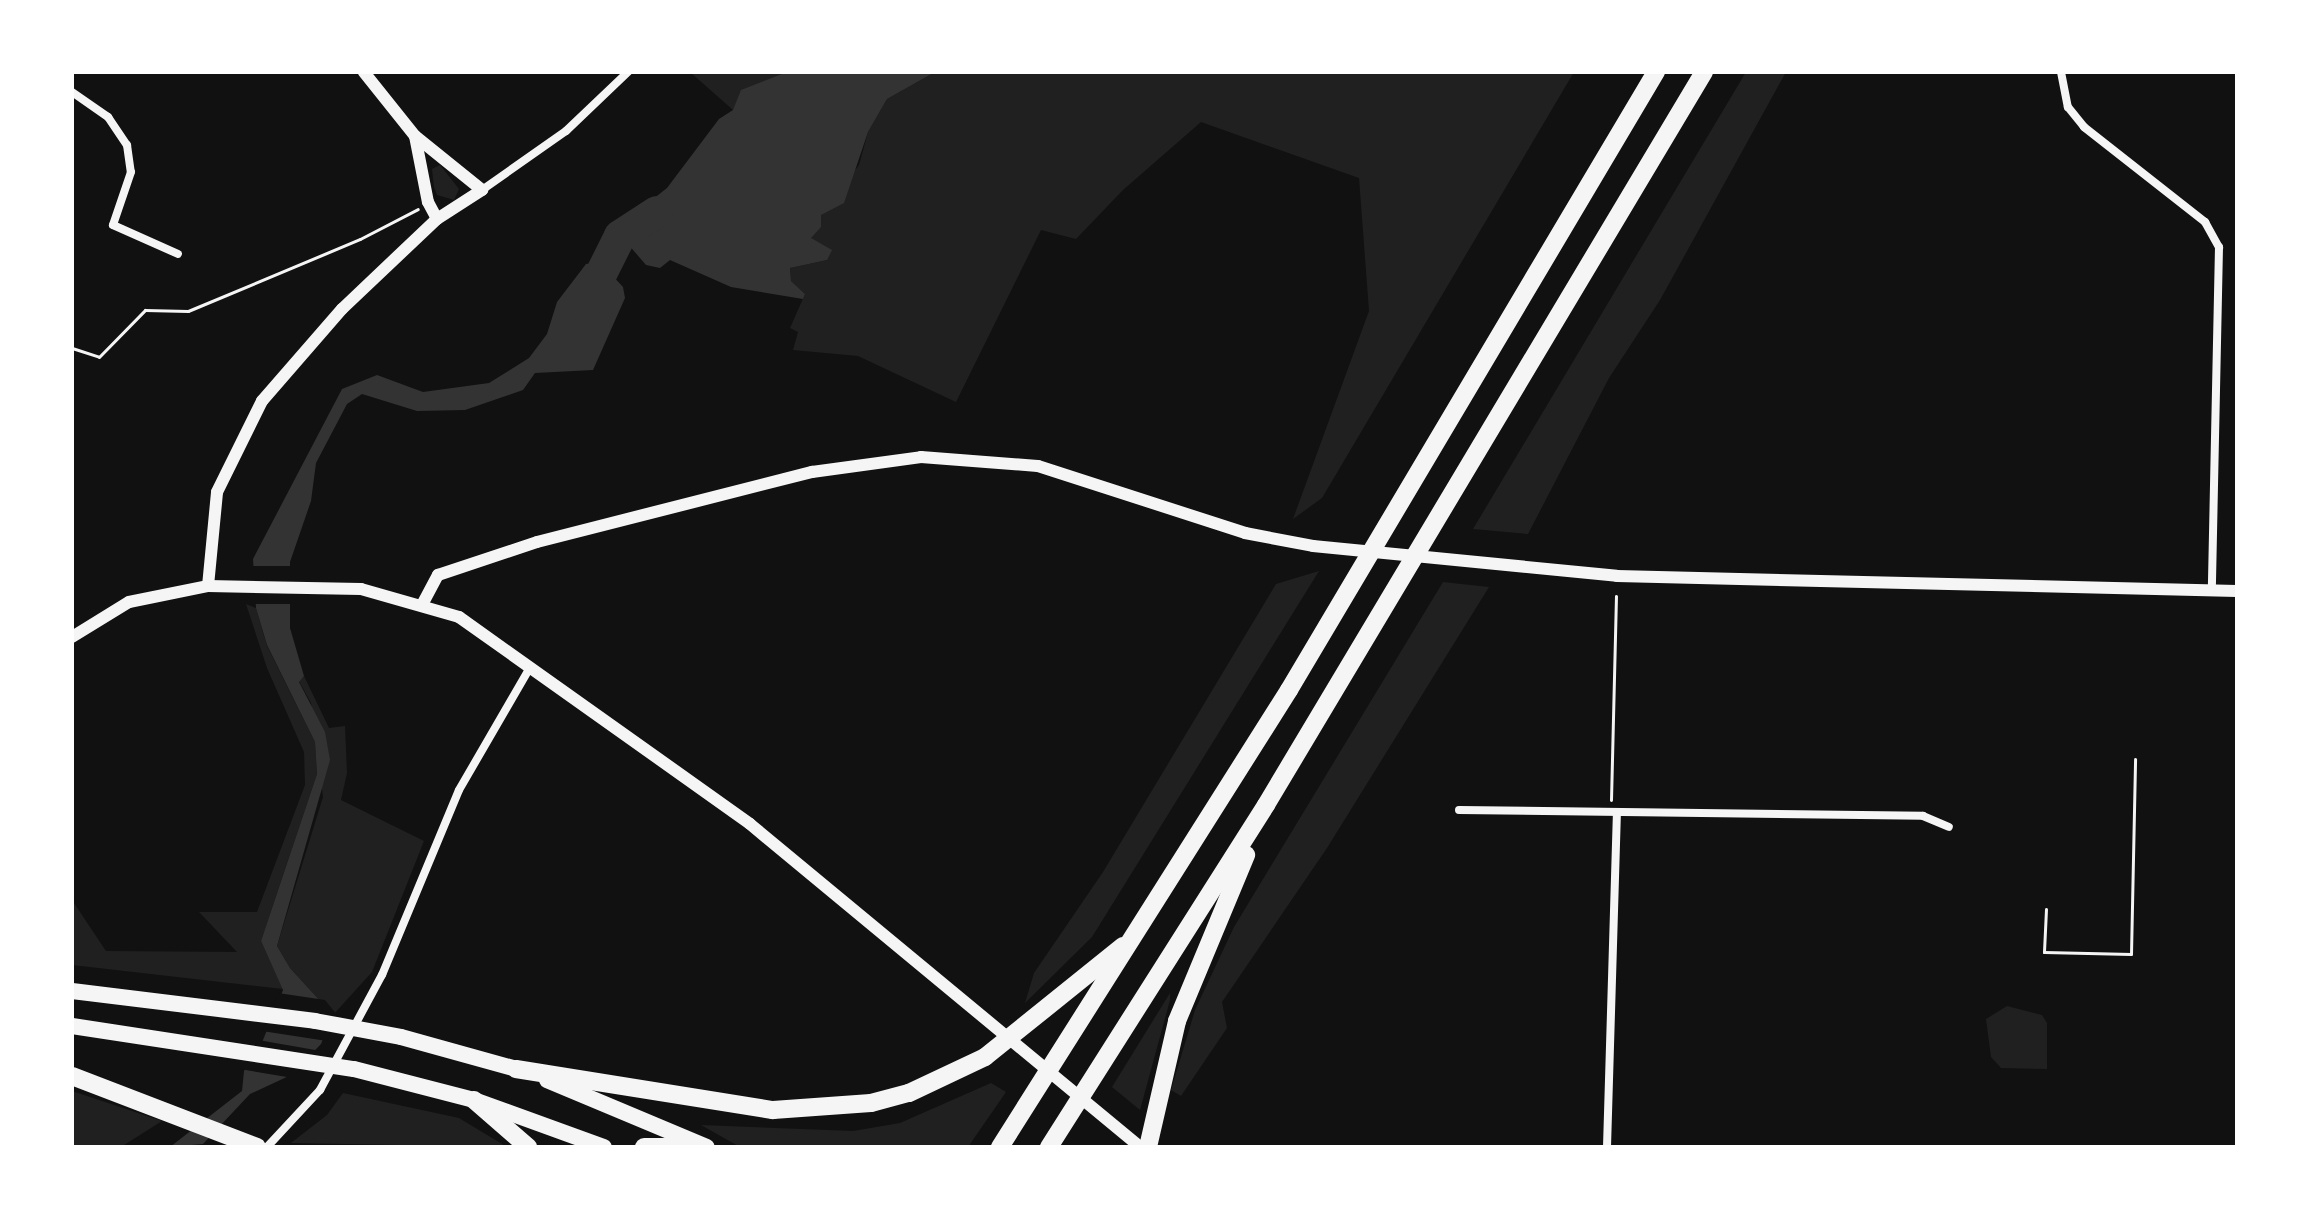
<!DOCTYPE html>
<style>
body{margin:0}
#map{position:relative;width:2309px;height:1219px;overflow:hidden;background:#111;font-family:Signika,sans-serif}
div>[style]{position:absolute}
.green>*{inset:0;background:#202020}
.water>*{inset:0;background:#333}
.pier>*{inset:0;background:#111;transform-origin:0 0}
.river>*{height:32px;margin:-16px;padding:0 16px;transform-origin:16px;border-radius:16px;background:#333}
.path>*{height:3px;margin:-1.5px;padding:0 1.5px;transform-origin:1.5px;border-radius:1.5px;background:#f5f5f5}
.minor>*{height:8px;margin:-4px;padding:0 4px;transform-origin:4px;border-radius:4px;background:#f5f5f5}
.tertiary>*{height:12px;margin:-6px;padding:0 6px;transform-origin:6px;border-radius:6px;background:#f5f5f5}
.primary>*{height:16px;margin:-8px;padding:0 8px;transform-origin:8px;border-radius:8px;background:#f5f5f5}
.trunk>*{height:16px;margin:-8px;padding:0 8px;transform-origin:8px;border-radius:8px;background:#f5f5f5}
.motorway>*{height:18px;margin:-9px;padding:0 9px;transform-origin:9px;border-radius:9px;background:#f5f5f5}
span{translate:-50% -50%;white-space:nowrap;text-align:center;line-height:1.15;-webkit-text-stroke:7px #fff;paint-order:stroke}
.frame{position:absolute;inset:0;border:74px solid #fff;pointer-events:none}
</style>
<div id="map">
<div class="green">
<div style="clip-path:polygon(690px 72px,787px 72px,733px 110px)"></div>
<div style="clip-path:polygon(935px 72px,1574px 72px,1322px 498px,1293px 519px,1369px 311px,1359px 178px,1201px 122px,1123px 190px,1076px 239px,1041px 230px,956px 402px,858px 356px,793px 350px,798px 332px,790px 328px,805px 294px,791px 281px,790px 268px,827px 260px,811px 238px,821px 215px,859px 165px,868px 132px,887px 99px)"></div>
<div style="clip-path:polygon(1746px 72px,1786px 72px,1660px 300px,1609px 378px,1528px 534px,1473px 529px)"></div>
<div style="clip-path:polygon(440px 165px,459px 189px,454px 200px,437px 195px,434px 187px,432px 169px)"></div>
<div style="clip-path:polygon(1319px 571px,1092px 937px,1025px 1003px,1034px 973px,1103px 872px,1276px 584px)"></div>
<div style="clip-path:polygon(1443px 582px,1489px 587px,1327px 848px,1222px 1002px,1227px 1028px,1181px 1096px,1171px 1090px,1195px 1010px,1234px 927px)"></div>
<div style="clip-path:polygon(246px 604px,256px 608px,267px 646px,315px 742px,317px 774px,261px 941px,283px 989px,72px 965px,72px 900px,106px 951px,237px 952px,199px 912px,257px 912px,305px 785px,304px 752px,267px 668px)"></div>
<div style="clip-path:polygon(304px 676px,329px 728px,345px 726px,347px 773px,341px 800px,424px 841px,372px 972px,333px 1015px,290px 968px,277px 946px,323px 797px,311px 703px,299px 681px)"></div>
<div style="clip-path:polygon(1170px 993px,1170px 1000px,1140px 1110px,1112px 1087px)"></div>
<div style="clip-path:polygon(2007px 1006px,2042px 1015px,2047px 1023px,2047px 1069px,2001px 1068px,1991px 1057px,1986px 1019px)"></div>
<div style="clip-path:polygon(991px 1083px,1006px 1092px,968px 1147px,740px 1147px,701px 1125px,853px 1131px,900px 1123px)"></div>
<div style="clip-path:polygon(72px 1091px,162px 1121px,121px 1147px,72px 1147px)"></div>
<div style="clip-path:polygon(343px 1093px,459px 1118px,507px 1147px,291px 1143px,327px 1115px)"></div>
</div>
<div class="water">
<div style="clip-path:polygon(787px 72px,935px 72px,887px 99px,868px 132px,844px 203px,821px 215px,821px 227px,811px 238px,832px 250px,827px 260px,790px 268px,791px 281px,805px 294px,803px 299px,731px 287px,670px 260px,660px 268px,646px 265px,615px 229px,667px 188px,719px 119px,733px 110px,741px 90px)"></div>
<div style="clip-path:polygon(600px 262px,623px 287px,625px 298px,593px 370px,535px 373px,523px 390px,465px 410px,417px 411px,362px 394px,347px 404px,316px 463px,311px 501px,290px 562px,290px 628px,304px 676px,299px 682px,325px 732px,330px 760px,277px 946px,290px 968px,333px 1015px,321px 1044px,291px 1075px,250px 1094px,203px 1144px,170px 1147px,242px 1091px,244px 1071px,263px 1040px,283px 990px,261px 941px,317px 774px,315px 742px,267px 645px,256px 608px,253px 559px,342px 389px,377px 375px,423px 392px,489px 383px,529px 358px,547px 334px,557px 302px,586px 264px)"></div>
</div>
<div class="pier">
<div style="left:252px;top:566px;width:42px;height:38px"></div>
<div style="clip-path:polygon(278px 993px,325px 1000px,337px 1015px,327px 1041px,262px 1031px)"></div>
<div style="clip-path:polygon(258px 1040px,321px 1051px,293px 1078px,240px 1069px)"></div>
</div>
<div class="river">
<div style="left:585px;top:306px;width:78px;rotate:-63.4deg"></div>
<div style="left:620px;top:236px;width:44px;rotate:-33deg"></div>
</div>
<div class="path">
<div style="left:72px;top:348px;width:28px;rotate:18deg"></div>
<div style="left:99px;top:357px;width:66px;rotate:-45.6deg"></div>
<div style="left:145px;top:310px;width:43px;rotate:1.3deg"></div>
<div style="left:188px;top:311px;width:186px;rotate:-22.7deg"></div>
<div style="left:360px;top:239px;width:65px;rotate:-27.3deg"></div>
<div style="left:1611px;top:800px;width:204px;rotate:-88.6deg"></div>
<div style="left:2046px;top:909px;width:43px;rotate:92.7deg"></div>
<div style="left:2044px;top:952px;width:87px;rotate:1.3deg"></div>
<div style="left:2131px;top:954px;width:195px;rotate:-88.8deg"></div>
</div>
<div class="minor">
<div style="left:2061px;top:72px;width:36px;rotate:79deg"></div>
<div style="left:2068px;top:107px;width:26px;rotate:51deg"></div>
<div style="left:2084px;top:127px;width:154px;rotate:38.1deg"></div>
<div style="left:2205px;top:222px;width:29px;rotate:61deg"></div>
<div style="left:2219px;top:247px;width:344px;rotate:91.2deg"></div>
<div style="left:72px;top:92px;width:44px;rotate:34.8deg"></div>
<div style="left:108px;top:117px;width:34px;rotate:56deg"></div>
<div style="left:127px;top:145px;width:27px;rotate:82deg"></div>
<div style="left:131px;top:172px;width:56px;rotate:108.8deg"></div>
<div style="left:113px;top:225px;width:71px;rotate:24deg"></div>
<div style="left:482px;top:190px;width:103px;rotate:-35.1deg"></div>
<div style="left:566px;top:131px;width:86px;rotate:-43.6deg"></div>
<div style="left:1459px;top:810px;width:464px;rotate:0.7deg"></div>
<div style="left:1923px;top:816px;width:28px;rotate:23deg"></div>
<div style="left:267px;top:1147px;width:78px;rotate:-47.1deg"></div>
<div style="left:320px;top:1090px;width:131px;rotate:-61.7deg"></div>
<div style="left:382px;top:975px;width:200px;rotate:-67.4deg"></div>
<div style="left:459px;top:790px;width:143px;rotate:-59.9deg"></div>
<div style="left:1607px;top:1147px;width:333px;rotate:-88.3deg"></div>
</div>
<div class="tertiary">
<div style="left:415px;top:136px;width:67px;rotate:78.9deg"></div>
<div style="left:428px;top:202px;width:19px;rotate:62deg"></div>
<div style="left:208px;top:586px;width:94px;rotate:-84.5deg"></div>
<div style="left:217px;top:492px;width:102px;rotate:-63.7deg"></div>
<div style="left:262px;top:401px;width:122px;rotate:-49deg"></div>
<div style="left:342px;top:309px;width:131px;rotate:-43.5deg"></div>
<div style="left:437px;top:219px;width:54px;rotate:-32.8deg"></div>
<div style="left:482px;top:190px;width:86px;rotate:-141.1deg"></div>
<div style="left:415px;top:136px;width:82px;rotate:-128.6deg"></div>
<div style="left:423px;top:603px;width:32px;rotate:-62deg"></div>
<div style="left:438px;top:575px;width:104px;rotate:-18.4deg"></div>
<div style="left:537px;top:542px;width:284px;rotate:-14.3deg"></div>
<div style="left:812px;top:472px;width:110px;rotate:-7.8deg"></div>
<div style="left:921px;top:457px;width:117px;rotate:4.4deg"></div>
<div style="left:1038px;top:466px;width:218px;rotate:17.9deg"></div>
<div style="left:1245px;top:533px;width:69px;rotate:10.8deg"></div>
<div style="left:1313px;top:546px;width:305px;rotate:5.6deg"></div>
<div style="left:1617px;top:576px;width:620px;rotate:1.39deg"></div>
<div style="left:72px;top:637px;width:67px;rotate:-31.6deg"></div>
<div style="left:129px;top:602px;width:81px;rotate:-11.4deg"></div>
<div style="left:208px;top:586px;width:153px;rotate:1.1deg"></div>
<div style="left:361px;top:589px;width:102px;rotate:15.9deg"></div>
<div style="left:459px;top:617px;width:357px;rotate:35.4deg"></div>
<div style="left:750px;top:824px;width:506px;rotate:39.63deg"></div>
</div>
<div class="primary">
<div style="left:547px;top:1080px;width:173px;rotate:22.7deg"></div>
</div>
<div class="trunk">
<div style="left:72px;top:991px;width:245px;rotate:7deg"></div>
<div style="left:315px;top:1021px;width:87px;rotate:10.5deg"></div>
<div style="left:401px;top:1037px;width:119px;rotate:15.5deg"></div>
<div style="left:72px;top:1026px;width:285px;rotate:8.7deg"></div>
<div style="left:354px;top:1069px;width:124px;rotate:14.5deg"></div>
<div style="left:474px;top:1100px;width:138px;rotate:19.9deg"></div>
</div>
<div class="motorway">
<div style="left:516px;top:1069px;width:260px;rotate:9.1deg"></div>
<div style="left:773px;top:1110px;width:98px;rotate:-4.1deg"></div>
<div style="left:871px;top:1103px;width:39px;rotate:-15deg"></div>
<div style="left:909px;top:1093px;width:84px;rotate:-25.3deg"></div>
<div style="left:985px;top:1057px;width:177px;rotate:-38.8deg"></div>
<div style="left:72px;top:1076px;width:198px;rotate:21deg"></div>
<div style="left:474px;top:1100px;width:72px;rotate:41deg"></div>
<div style="left:644px;top:1147px;width:50px"></div>
<div style="left:1000px;top:1147px;width:541px;rotate:-57.69deg"></div>
<div style="left:1289px;top:690px;width:719px;rotate:-59.3deg"></div>
<div style="left:1049px;top:1147px;width:405px;rotate:-57.6deg"></div>
<div style="left:1266px;top:805px;width:854px;rotate:-59.14deg"></div>
<div style="left:1148px;top:1147px;width:129px;rotate:-77deg"></div>
<div style="left:1177px;top:1021px;width:180px;rotate:-67.4deg"></div>
</div>
<div class="frame"></div>
</div>
